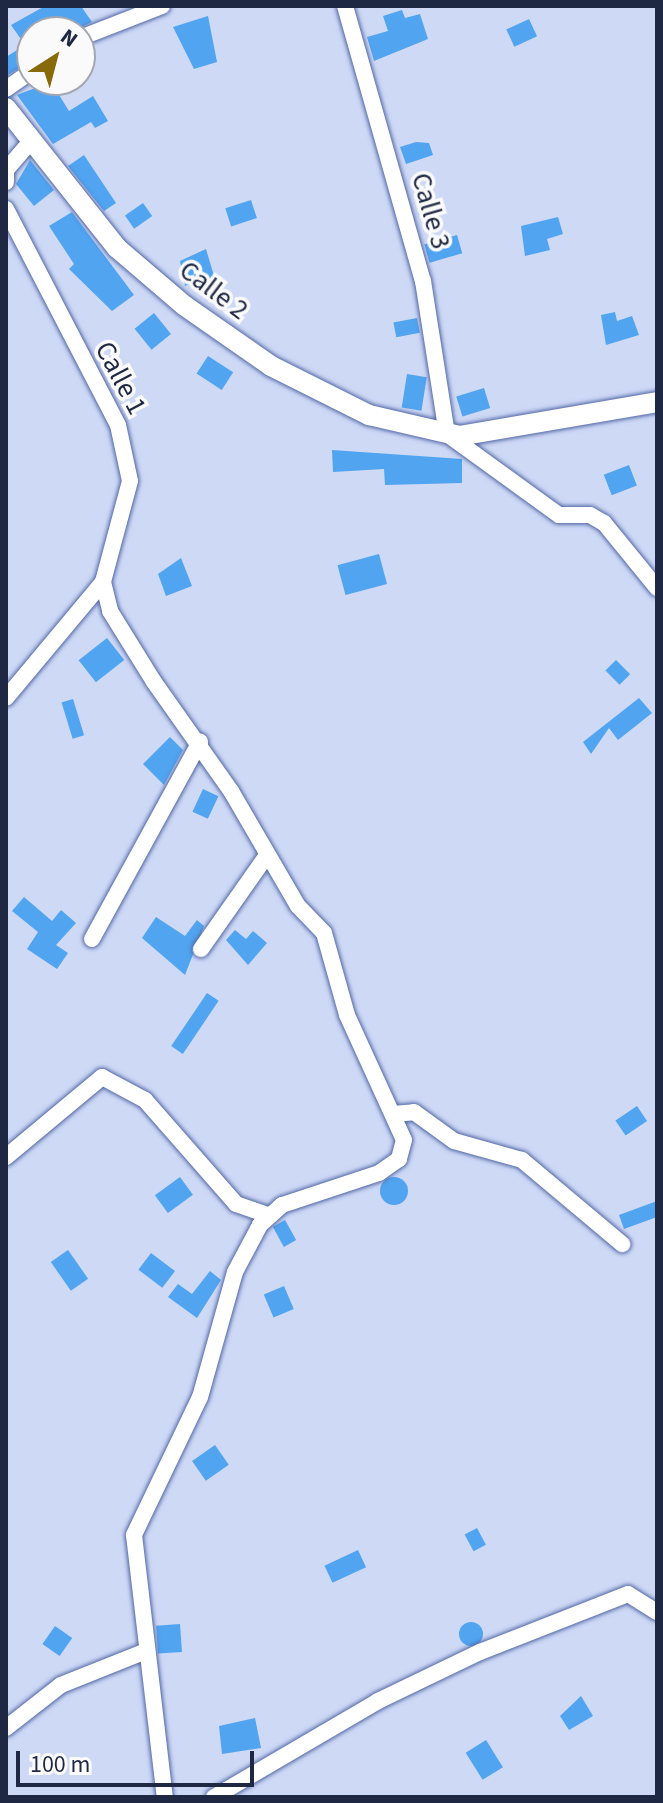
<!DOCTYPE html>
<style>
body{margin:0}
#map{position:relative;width:663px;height:1803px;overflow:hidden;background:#ced9f6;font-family:"Source Sans 3",sans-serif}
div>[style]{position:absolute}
.building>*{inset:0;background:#51a4f0;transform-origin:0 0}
.round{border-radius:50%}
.roads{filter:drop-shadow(0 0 2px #5167a6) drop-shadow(0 0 2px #5167a6)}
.minor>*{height:16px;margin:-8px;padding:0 8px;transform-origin:8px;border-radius:8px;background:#fff}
.major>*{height:20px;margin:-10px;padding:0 10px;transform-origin:10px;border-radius:10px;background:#fff}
span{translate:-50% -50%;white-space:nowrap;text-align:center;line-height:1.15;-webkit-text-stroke:7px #fafafa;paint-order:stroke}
.street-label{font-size:28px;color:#1f2843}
.frame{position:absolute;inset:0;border:8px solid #1f2843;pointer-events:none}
.north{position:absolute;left:16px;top:16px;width:80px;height:80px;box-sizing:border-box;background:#fafafa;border:2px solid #a2a6b1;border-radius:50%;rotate:36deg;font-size:22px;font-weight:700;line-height:32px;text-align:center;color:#1f2843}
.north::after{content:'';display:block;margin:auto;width:28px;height:36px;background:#886a08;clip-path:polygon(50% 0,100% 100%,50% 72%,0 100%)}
.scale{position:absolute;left:16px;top:1751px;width:238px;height:36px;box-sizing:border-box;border:4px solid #1f2843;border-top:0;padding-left:10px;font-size:24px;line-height:28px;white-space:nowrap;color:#1f2843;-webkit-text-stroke:6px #fafafa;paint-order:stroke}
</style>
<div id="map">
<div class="building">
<div style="clip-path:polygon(45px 6px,81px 6px,92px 22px,71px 32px,32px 32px,32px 60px,6px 76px,6px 57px,25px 45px,11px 25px)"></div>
<div style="clip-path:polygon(402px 10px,405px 18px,420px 14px,428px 39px,374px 61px,367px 37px,388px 31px,383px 16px)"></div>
<div style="clip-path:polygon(208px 16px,217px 62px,194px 69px,173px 27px)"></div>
<div style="left:529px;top:19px;width:19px;height:25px;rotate:65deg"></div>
<div style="clip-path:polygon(51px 82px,69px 111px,93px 96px,108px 121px,95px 128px,91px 122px,53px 144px,17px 95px)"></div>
<div style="clip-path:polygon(416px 142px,429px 143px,433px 155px,406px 164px,400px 147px)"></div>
<div style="clip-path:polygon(84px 155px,116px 203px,104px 211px,68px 166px)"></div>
<div style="clip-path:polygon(30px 160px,54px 190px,34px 206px,16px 184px)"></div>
<div style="left:251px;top:200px;width:19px;height:27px;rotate:72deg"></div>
<div style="left:143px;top:203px;width:16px;height:22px;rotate:55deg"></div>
<div style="clip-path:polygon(72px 212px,134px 295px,112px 311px,69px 269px,74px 264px,49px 226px)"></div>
<div style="clip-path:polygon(558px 217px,563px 234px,547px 239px,550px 250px,525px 256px,521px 226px)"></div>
<div style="left:457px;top:235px;width:19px;height:34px;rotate:74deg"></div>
<div style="clip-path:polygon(206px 249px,217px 286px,199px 294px,194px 282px,185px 286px,180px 261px)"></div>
<div style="clip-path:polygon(615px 312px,617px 321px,632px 316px,639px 335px,606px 345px,601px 315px)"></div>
<div style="left:154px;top:313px;width:27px;height:25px;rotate:51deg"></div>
<div style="left:417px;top:318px;width:15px;height:24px;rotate:79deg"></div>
<div style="left:208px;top:356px;width:30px;height:21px;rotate:33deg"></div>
<div style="left:407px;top:374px;width:20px;height:34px;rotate:9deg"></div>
<div style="left:484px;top:388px;width:21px;height:29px;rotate:73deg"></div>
<div style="clip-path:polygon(332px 450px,462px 459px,462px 483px,385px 485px,384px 469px,333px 472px)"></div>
<div style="left:629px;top:465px;width:22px;height:27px;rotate:69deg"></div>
<div style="left:379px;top:554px;width:31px;height:43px;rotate:75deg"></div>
<div style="clip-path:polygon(181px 558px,192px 586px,166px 596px,158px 574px)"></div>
<div style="left:107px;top:638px;width:28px;height:36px;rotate:52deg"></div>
<div style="left:616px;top:660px;width:20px;height:15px;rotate:45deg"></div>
<div style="clip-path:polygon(639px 698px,652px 713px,618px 740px,609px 728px,591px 754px,583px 742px)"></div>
<div style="left:73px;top:699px;width:38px;height:12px;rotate:73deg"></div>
<div style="clip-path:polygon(170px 737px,183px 750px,164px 785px,143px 764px)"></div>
<div style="left:203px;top:789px;width:17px;height:25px;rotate:25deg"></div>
<div style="clip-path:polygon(24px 897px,52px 921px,61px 910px,76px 923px,56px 945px,68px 953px,57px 969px,27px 949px,38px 932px,12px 911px)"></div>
<div style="clip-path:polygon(156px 917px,185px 936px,197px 920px,204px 926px,185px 975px,142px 938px)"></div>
<div style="clip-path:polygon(235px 930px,246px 939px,253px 931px,267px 943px,248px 965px,226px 940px)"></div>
<div style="left:207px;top:993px;width:14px;height:64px;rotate:34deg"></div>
<div style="left:637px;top:1106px;width:18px;height:26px;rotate:56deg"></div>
<div class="round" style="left:380px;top:1177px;width:28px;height:28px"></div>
<div style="left:180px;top:1177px;width:22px;height:31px;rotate:54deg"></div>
<div style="clip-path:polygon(657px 1201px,657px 1217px,624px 1229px,619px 1215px)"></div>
<div style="left:285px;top:1220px;width:23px;height:14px;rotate:61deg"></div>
<div style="left:68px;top:1250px;width:35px;height:21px;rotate:55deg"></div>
<div style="left:151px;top:1253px;width:30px;height:21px;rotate:37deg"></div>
<div style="clip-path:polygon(210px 1271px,221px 1280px,197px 1318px,168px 1297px,178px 1284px,192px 1294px)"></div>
<div style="left:284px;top:1286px;width:25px;height:22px;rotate:67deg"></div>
<div style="left:215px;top:1445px;width:24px;height:28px;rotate:55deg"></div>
<div style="left:477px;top:1528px;width:19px;height:14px;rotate:62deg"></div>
<div style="left:358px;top:1550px;width:19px;height:37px;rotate:65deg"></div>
<div class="round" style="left:459px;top:1622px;width:24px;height:24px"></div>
<div style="left:180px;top:1624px;width:28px;height:24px;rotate:86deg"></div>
<div style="left:55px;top:1626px;width:21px;height:22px;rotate:35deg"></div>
<div style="clip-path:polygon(581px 1696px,593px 1716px,569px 1730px,560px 1716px)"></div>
<div style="clip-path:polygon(255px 1718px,261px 1748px,222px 1754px,219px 1726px)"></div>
<div style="left:486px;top:1740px;width:32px;height:24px;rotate:58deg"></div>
</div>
<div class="roads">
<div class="minor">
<div style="left:345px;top:6px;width:286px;rotate:74.2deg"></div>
<div style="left:423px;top:281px;width:155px;rotate:81.1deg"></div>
<div style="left:447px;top:434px;width:138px;rotate:35.9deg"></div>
<div style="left:559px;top:515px;width:31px"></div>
<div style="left:590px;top:515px;width:16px;rotate:30deg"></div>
<div style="left:604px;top:523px;width:84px;rotate:50.8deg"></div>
<div style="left:80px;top:38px;width:88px;rotate:-21.3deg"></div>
<div style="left:6px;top:89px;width:32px;rotate:-35deg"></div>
<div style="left:6px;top:182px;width:12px;rotate:-90deg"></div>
<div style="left:6px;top:170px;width:38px;rotate:-49deg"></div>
<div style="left:6px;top:209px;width:243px;rotate:62.6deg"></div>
<div style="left:118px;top:425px;width:57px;rotate:77.9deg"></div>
<div style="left:130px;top:481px;width:105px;rotate:105deg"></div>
<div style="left:103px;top:582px;width:151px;rotate:129.9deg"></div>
<div style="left:103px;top:582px;width:30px;rotate:76deg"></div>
<div style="left:110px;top:611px;width:84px;rotate:58.2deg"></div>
<div style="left:154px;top:682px;width:133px;rotate:54.8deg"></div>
<div style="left:231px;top:791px;width:133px;rotate:59.8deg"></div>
<div style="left:298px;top:906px;width:37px;rotate:46deg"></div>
<div style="left:324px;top:933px;width:85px;rotate:74.3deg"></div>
<div style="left:347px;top:1015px;width:137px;rotate:65.5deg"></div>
<div style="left:404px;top:1140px;width:20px;rotate:105deg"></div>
<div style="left:399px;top:1159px;width:24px;rotate:145deg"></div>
<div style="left:379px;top:1173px;width:102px;rotate:161.7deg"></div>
<div style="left:282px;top:1205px;width:30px;rotate:138deg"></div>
<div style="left:260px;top:1225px;width:53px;rotate:118deg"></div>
<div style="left:235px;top:1272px;width:130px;rotate:105.6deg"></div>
<div style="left:200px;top:1397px;width:153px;rotate:115.6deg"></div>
<div style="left:134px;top:1535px;width:264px;rotate:83.3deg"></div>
<div style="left:92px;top:939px;width:225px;rotate:-61.3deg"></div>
<div style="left:201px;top:949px;width:115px;rotate:-54.9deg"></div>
<div style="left:393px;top:1114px;width:21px;rotate:-5deg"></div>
<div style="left:414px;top:1112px;width:49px;rotate:35.9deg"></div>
<div style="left:454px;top:1141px;width:71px;rotate:15.6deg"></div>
<div style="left:522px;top:1160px;width:131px;rotate:40deg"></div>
<div style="left:6px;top:1157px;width:125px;rotate:-39.8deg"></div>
<div style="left:102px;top:1077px;width:49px;rotate:28.1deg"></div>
<div style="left:145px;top:1100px;width:138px;rotate:48.8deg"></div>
<div style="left:236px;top:1204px;width:36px;rotate:19deg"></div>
<div style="left:6px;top:1728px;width:70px;rotate:-38deg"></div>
<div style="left:61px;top:1685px;width:92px;rotate:-21.8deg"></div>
<div style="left:214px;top:1797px;width:190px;rotate:-30.3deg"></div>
<div style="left:378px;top:1701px;width:113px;rotate:-25.7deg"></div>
<div style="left:480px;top:1652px;width:159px;rotate:-21.4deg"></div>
<div style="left:628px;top:1594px;width:34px;rotate:32deg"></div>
</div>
<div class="major">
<div style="left:6px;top:108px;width:179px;rotate:51.6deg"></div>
<div style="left:117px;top:248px;width:89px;rotate:40.5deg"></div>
<div style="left:185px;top:306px;width:105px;rotate:34.9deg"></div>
<div style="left:271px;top:366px;width:110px;rotate:26.6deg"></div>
<div style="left:369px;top:415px;width:92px;rotate:13.1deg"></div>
<div style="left:459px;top:436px;width:201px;rotate:-9.7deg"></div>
</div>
</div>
<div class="street-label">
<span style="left:431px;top:211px;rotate:74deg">Calle 3</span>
<span style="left:214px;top:290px;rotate:37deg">Calle 2</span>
<span style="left:121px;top:378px;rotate:62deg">Calle 1</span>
</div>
<div class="frame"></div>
<div class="north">N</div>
<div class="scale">100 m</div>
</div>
